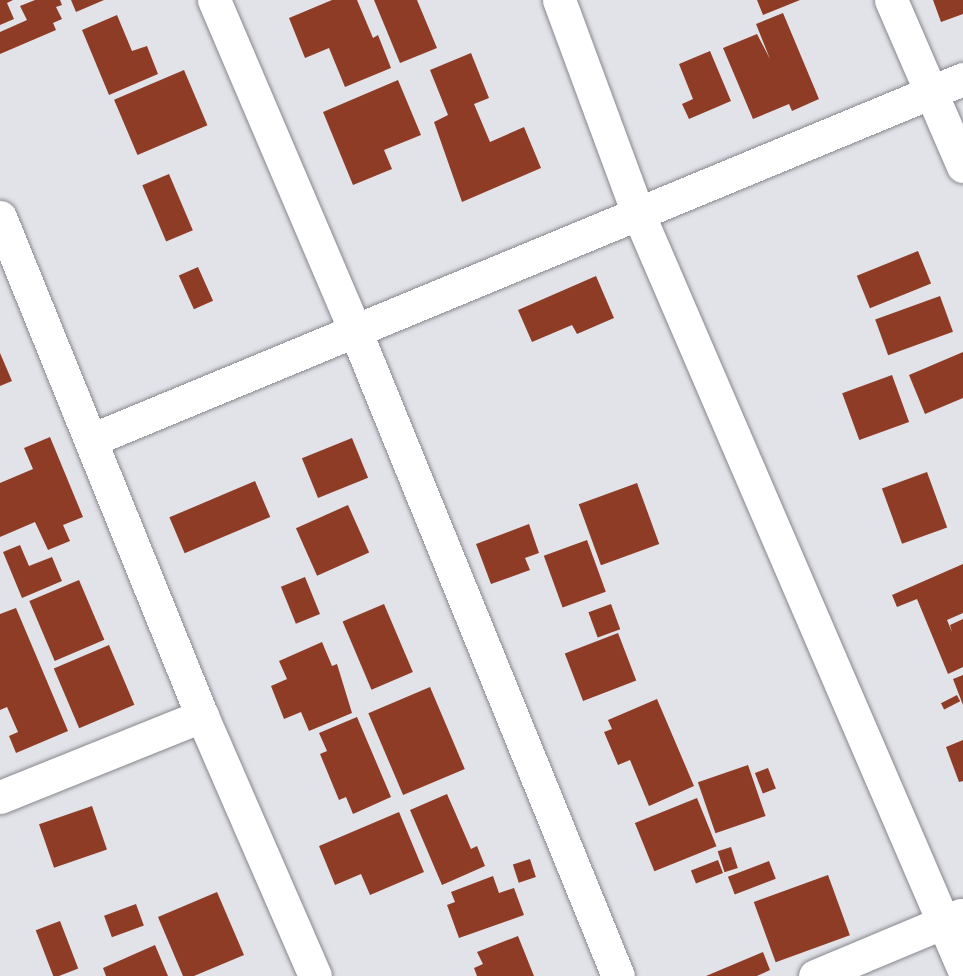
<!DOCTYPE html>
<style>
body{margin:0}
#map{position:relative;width:963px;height:976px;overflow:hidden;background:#e2e3e9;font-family:"Asap Condensed",sans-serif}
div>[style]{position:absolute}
.building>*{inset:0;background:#8f3c27;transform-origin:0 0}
.roads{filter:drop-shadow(0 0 2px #86878c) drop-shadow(0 0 2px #86878c)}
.minor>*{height:33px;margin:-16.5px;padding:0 16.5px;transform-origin:16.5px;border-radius:16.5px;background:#fff}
span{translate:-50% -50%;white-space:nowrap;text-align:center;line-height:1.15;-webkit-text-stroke:6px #f0f1f7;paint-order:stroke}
</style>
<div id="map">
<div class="building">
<div style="clip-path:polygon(0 0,13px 0,7px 3px,14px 19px,0 25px)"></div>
<div style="clip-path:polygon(35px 0,60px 0,62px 5px,56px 7px,62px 19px,53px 23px,56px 30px,0 54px,0 32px,27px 20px,20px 6px)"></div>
<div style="clip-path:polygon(71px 0,104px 0,76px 12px)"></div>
<div style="clip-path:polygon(332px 0,357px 0,373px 38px,378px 35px,391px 68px,345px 87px,329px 48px,305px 58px,289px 18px)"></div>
<div style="clip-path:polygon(374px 0,417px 0,437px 48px,400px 63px)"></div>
<div style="clip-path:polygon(757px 0,800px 0,763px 15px)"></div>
<div style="clip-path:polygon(933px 0,963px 0,963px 14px,941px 22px)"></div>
<div style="clip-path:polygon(783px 13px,819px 99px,792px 111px,789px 104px,753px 119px,723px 48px,757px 34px,770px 59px,756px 24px)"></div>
<div style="clip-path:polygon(117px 15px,132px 51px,147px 46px,158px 74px,109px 95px,82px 30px)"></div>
<div style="clip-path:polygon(710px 51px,731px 101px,689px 119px,682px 104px,693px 99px,679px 64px)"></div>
<div style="clip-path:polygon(471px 53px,489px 98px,474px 104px,490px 142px,524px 127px,541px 168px,462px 202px,434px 122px,448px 115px,430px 70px)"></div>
<div style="left:184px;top:70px;width:60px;height:76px;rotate:67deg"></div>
<div style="clip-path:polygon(398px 80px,421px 135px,384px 150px,392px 169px,353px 185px,323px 112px)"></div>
<div style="left:169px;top:174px;width:61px;height:29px;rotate:67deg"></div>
<div style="left:918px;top:251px;width:35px;height:66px;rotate:68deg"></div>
<div style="left:198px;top:267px;width:37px;height:21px;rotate:66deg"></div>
<div style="clip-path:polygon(596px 276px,614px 318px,577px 334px,572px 325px,532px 342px,518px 310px)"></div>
<div style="left:940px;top:296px;width:38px;height:69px;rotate:70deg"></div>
<div style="clip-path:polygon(963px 352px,963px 398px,925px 414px,909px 375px)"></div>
<div style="clip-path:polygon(0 353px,12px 381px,0 386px)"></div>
<div style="left:892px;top:375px;width:50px;height:53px;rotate:70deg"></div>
<div style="clip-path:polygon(50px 437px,83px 517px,63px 525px,70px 541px,48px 550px,35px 522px,0 537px,0 483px,33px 469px,24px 448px)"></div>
<div style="left:352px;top:438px;width:43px;height:54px;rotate:68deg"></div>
<div style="left:927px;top:472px;width:59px;height:48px;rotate:70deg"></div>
<div style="left:255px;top:481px;width:39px;height:93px;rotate:67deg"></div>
<div style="left:637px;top:483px;width:65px;height:62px;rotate:70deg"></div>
<div style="left:348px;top:505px;width:52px;height:57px;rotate:66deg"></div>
<div style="clip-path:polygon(529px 524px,539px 553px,525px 558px,530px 570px,491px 584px,476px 544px)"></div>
<div style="left:587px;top:540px;width:55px;height:46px;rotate:70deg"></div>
<div style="clip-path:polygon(20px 545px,29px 566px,52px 557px,62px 581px,22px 598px,3px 552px)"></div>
<div style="clip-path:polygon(963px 564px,963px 613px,947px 620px,952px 632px,950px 625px,963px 619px,963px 667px,948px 674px,917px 599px,897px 607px,892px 595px)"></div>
<div style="left:305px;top:577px;width:40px;height:26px;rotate:68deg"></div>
<div style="left:79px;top:580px;width:65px;height:54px;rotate:67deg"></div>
<div style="left:384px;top:604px;width:74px;height:45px;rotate:67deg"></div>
<div style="left:611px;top:604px;width:27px;height:24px;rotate:70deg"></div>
<div style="clip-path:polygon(16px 608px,68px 731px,16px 753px,9px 736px,18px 732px,7px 707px,0 710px,0 614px)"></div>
<div style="left:618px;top:633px;width:51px;height:57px;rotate:69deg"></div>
<div style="clip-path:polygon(322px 642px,332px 666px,337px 664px,352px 713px,309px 731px,301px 712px,284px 719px,271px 686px,287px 679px,279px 661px)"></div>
<div style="left:109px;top:645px;width:65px;height:60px;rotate:67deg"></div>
<div style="clip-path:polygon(963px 675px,963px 705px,953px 679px)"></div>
<div style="left:430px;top:687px;width:89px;height:67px;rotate:67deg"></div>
<div style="left:957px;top:695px;width:7px;height:18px;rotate:63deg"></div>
<div style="clip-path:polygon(657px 699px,694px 786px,649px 806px,630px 760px,618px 765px,604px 732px,612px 729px,608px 720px)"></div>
<div style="clip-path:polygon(357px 717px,391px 797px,353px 814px,346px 797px,339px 800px,320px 754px,327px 751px,319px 733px)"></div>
<div style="clip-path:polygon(963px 740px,963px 781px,959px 782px,946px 747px)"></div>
<div style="left:748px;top:765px;width:54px;height:53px;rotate:71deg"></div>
<div style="left:768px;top:768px;width:22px;height:14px;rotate:69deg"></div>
<div style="clip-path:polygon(447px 794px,471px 849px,477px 846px,485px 866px,442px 885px,410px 810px)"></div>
<div style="left:697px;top:798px;width:52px;height:67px;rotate:68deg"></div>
<div style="left:92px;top:806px;width:46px;height:56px;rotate:71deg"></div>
<div style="clip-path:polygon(399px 812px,424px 872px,370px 895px,361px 874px,335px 885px,319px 846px)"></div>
<div style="left:731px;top:847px;width:22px;height:14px;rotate:72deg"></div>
<div style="left:530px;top:859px;width:19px;height:18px;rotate:72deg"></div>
<div style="left:718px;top:860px;width:14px;height:29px;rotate:69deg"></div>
<div style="left:769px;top:861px;width:19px;height:44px;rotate:69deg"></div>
<div style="left:828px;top:875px;width:64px;height:79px;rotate:70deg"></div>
<div style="clip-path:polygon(493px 876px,499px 893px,514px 888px,524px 915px,459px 938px,447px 905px,455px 902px,451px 892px)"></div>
<div style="clip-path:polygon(217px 892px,244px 955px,194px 976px,183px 976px,158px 917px)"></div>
<div style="left:136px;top:904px;width:23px;height:34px;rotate:70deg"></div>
<div style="left:60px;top:921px;width:51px;height:26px;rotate:69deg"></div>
<div style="clip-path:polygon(518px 936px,534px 976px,477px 976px,474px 968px,483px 964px,477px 952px)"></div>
<div style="clip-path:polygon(155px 945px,168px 976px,106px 976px,103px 968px)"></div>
<div style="clip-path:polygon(763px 952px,770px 970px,757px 976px,706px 976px)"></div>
</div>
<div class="roads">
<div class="minor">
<div style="left:214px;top:0;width:359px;rotate:66.9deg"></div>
<div style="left:355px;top:330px;width:697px;rotate:67.85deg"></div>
<div style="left:559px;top:0;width:227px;rotate:69.7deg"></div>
<div style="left:638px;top:213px;width:822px;rotate:66.71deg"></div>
<div style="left:891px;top:0;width:181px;rotate:66.6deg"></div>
<div style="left:0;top:217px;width:538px;rotate:67.96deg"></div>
<div style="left:202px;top:716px;width:283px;rotate:66.5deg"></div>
<div style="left:91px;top:440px;width:944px;rotate:-22.49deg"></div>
<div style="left:0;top:797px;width:218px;rotate:-21.9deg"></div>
<div style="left:815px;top:976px;width:158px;rotate:-22.7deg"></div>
</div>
</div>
</div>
